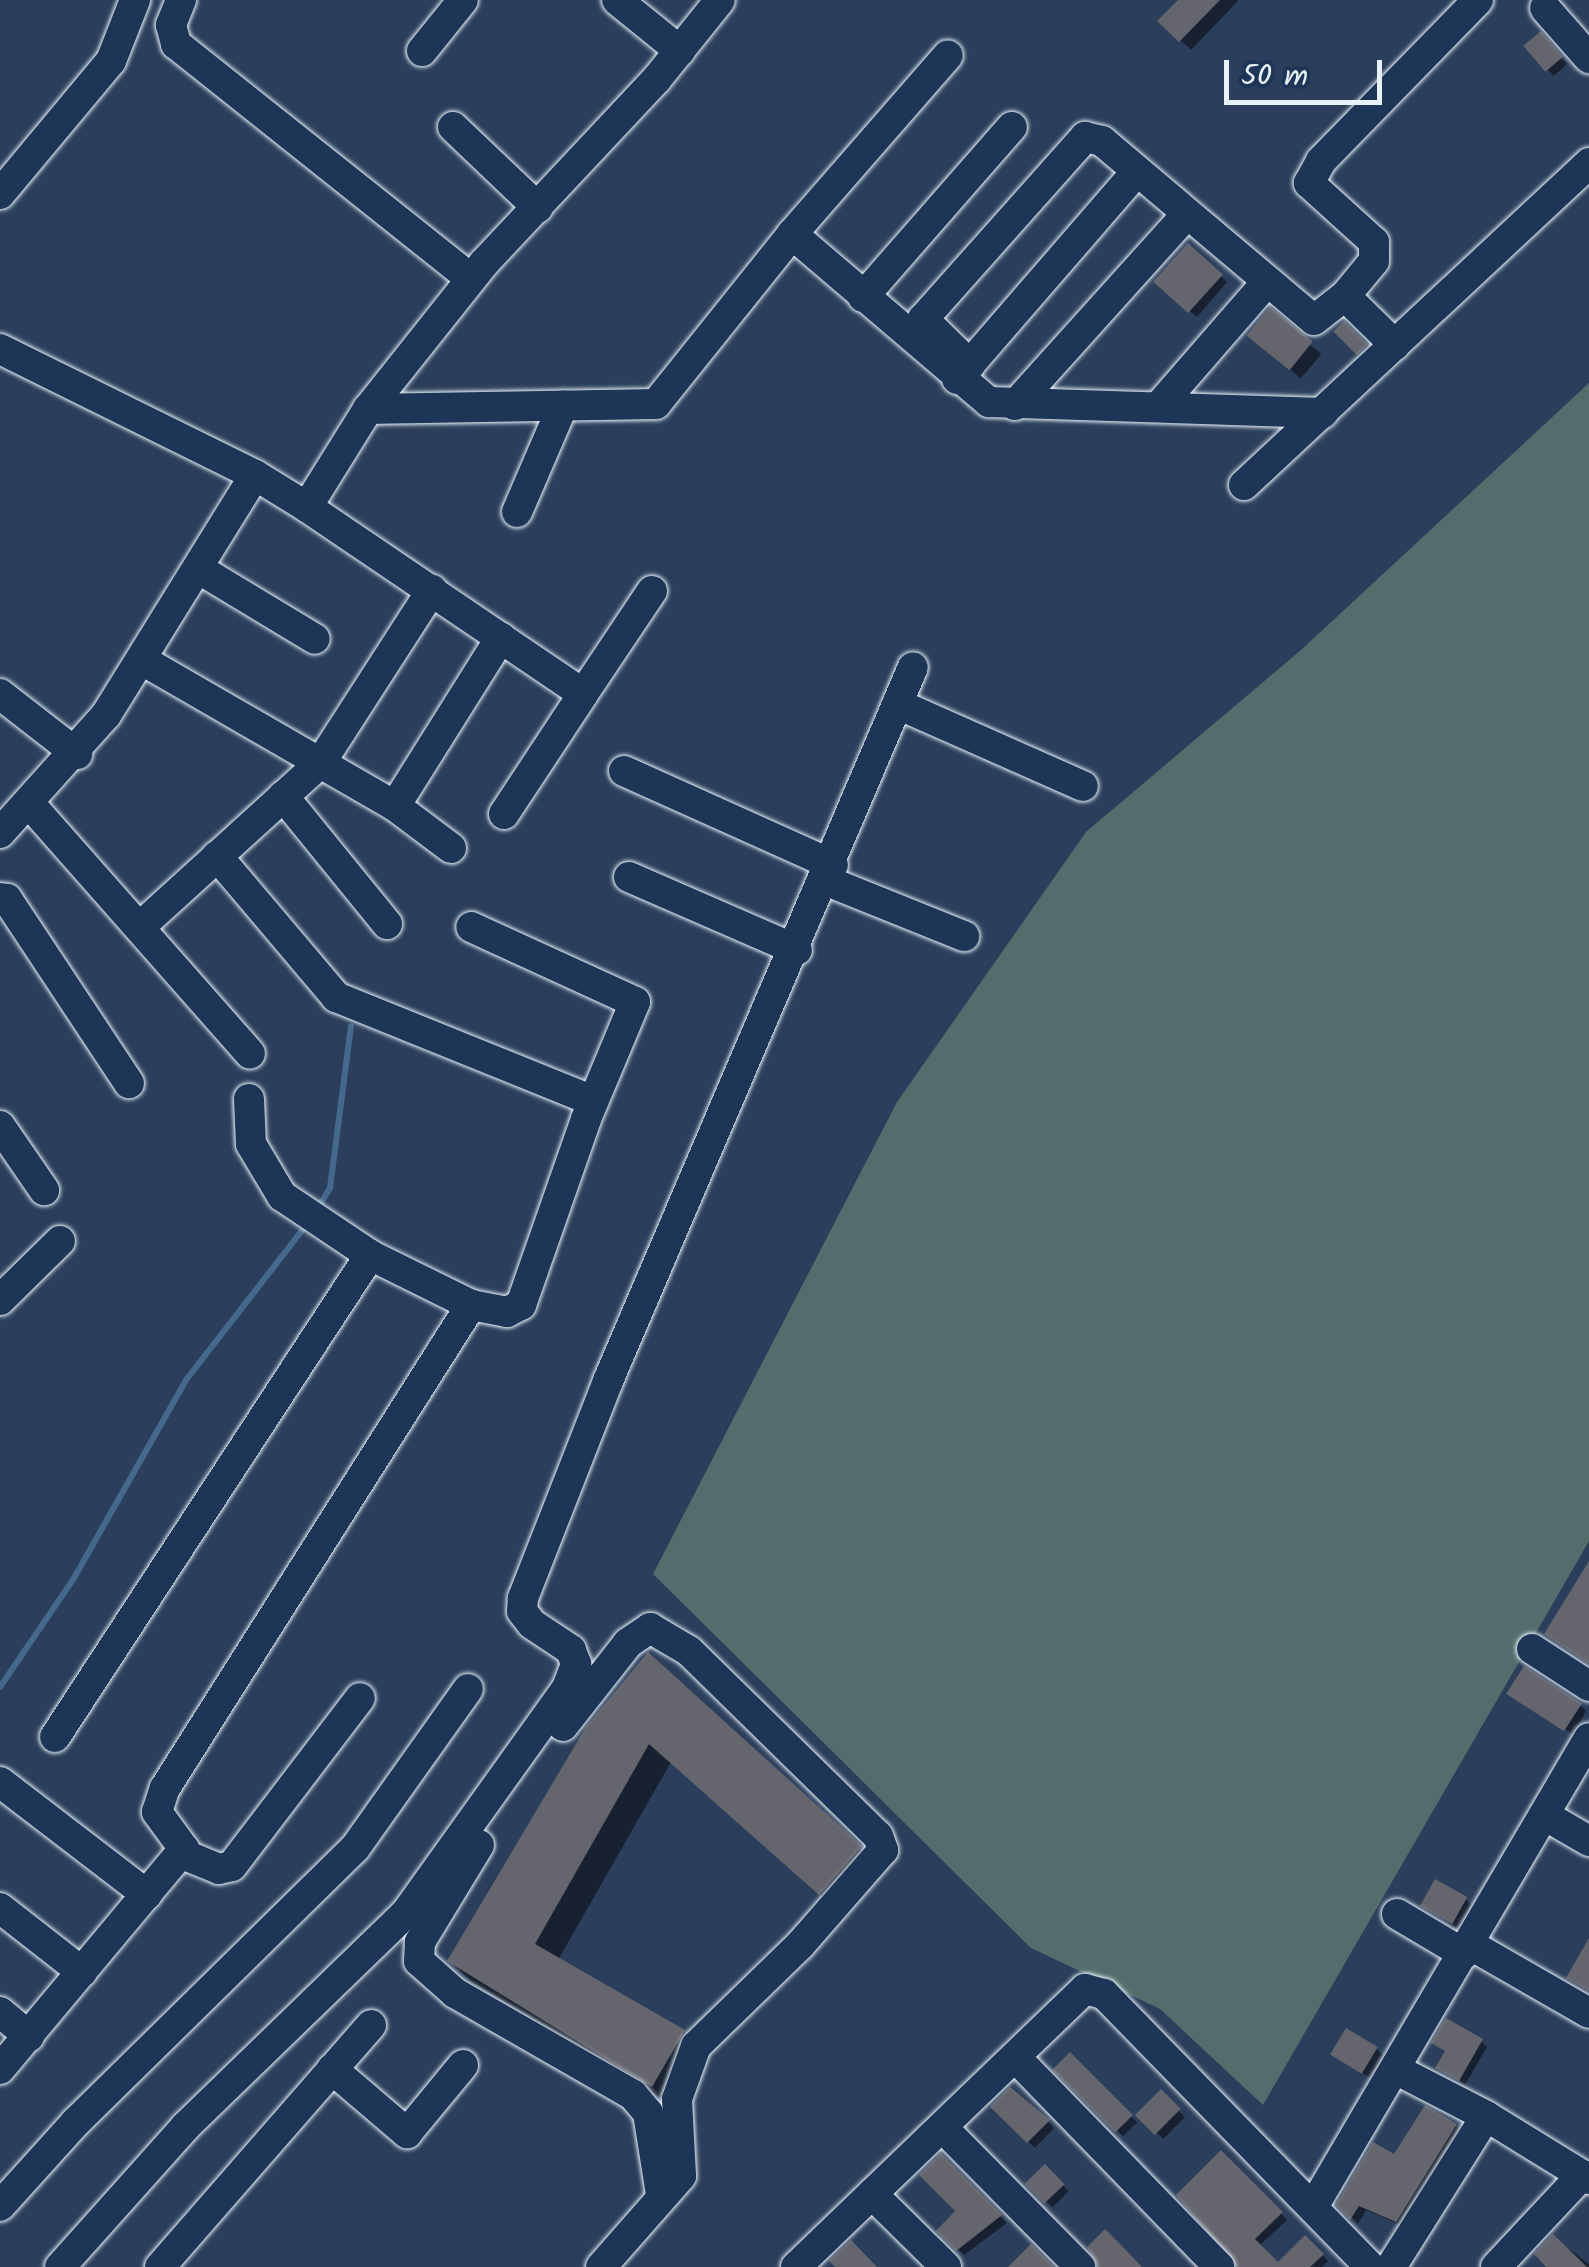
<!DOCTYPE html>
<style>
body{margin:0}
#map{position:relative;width:1589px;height:2267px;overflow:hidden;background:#2b3f5c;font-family:Kalam,sans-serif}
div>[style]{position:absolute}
.green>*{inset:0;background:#526d6b}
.shadow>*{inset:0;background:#0007;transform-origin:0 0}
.stream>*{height:6px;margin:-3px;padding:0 3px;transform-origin:3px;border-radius:3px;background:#45698c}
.building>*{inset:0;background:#65656e;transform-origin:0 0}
.roads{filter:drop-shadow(0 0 2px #e8f1f8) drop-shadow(0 0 2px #e8f1f8)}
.minor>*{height:30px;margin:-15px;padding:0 15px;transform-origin:15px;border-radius:15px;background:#1d3557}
span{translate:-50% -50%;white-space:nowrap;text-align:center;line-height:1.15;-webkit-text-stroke:8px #1d3557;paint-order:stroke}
.scale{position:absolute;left:1224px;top:60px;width:158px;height:45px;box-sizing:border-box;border:5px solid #e8f1f8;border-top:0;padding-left:12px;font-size:30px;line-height:35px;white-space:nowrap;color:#e8f1f8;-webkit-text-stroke:8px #1d3557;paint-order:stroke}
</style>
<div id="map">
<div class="green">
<div style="clip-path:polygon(1589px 383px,1589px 1541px,1263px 2105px,1160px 2009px,1031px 1948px,653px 1574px,897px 1102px,1086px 832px,1301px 650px)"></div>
</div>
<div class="shadow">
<div style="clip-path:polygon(1181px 0,1238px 0,1238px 1px,1191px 50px,1161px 21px)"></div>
<div style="left:1541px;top:35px;width:39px;height:18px;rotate:48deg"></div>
<div style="clip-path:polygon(1221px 276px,1227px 282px,1197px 317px,1161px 287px)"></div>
<div style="left:1270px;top:311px;width:67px;height:32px;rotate:40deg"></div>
<div style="clip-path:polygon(649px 1655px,880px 1868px,841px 1913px,671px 1762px,558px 1960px,684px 2032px,704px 2052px,674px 2106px,471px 1981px,450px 1961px)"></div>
<div style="clip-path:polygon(1511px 1695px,1580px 1705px,1586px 1711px,1573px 1734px)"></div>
<div style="clip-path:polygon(1465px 1899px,1471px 1905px,1458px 1929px,1423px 1905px)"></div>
<div style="clip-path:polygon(1481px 2041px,1487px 2047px,1465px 2085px,1438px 2068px,1447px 2053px,1434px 2043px)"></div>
<div style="clip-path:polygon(1376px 2049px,1383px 2055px,1370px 2078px,1334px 2054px)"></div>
<div style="left:1070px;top:2055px;width:95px;height:20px;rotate:45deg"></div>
<div style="left:1161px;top:2093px;width:34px;height:31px;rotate:45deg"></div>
<div style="clip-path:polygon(993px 2107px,1048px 2122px,1054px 2128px,1035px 2148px)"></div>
<div style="clip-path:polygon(1456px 2126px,1462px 2132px,1403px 2226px,1366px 2210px,1358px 2224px,1339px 2205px,1395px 2157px)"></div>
<div style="clip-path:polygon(1221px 2154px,1287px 2220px,1260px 2245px,1278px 2265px,1305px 2238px,1328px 2261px,1322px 2267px,1237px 2267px)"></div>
<div style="clip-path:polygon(941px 2157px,1007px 2223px,964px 2255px,939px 2231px,959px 2211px)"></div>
<div style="left:1045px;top:2168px;width:33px;height:23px;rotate:44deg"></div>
<div style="clip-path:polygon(1553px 2237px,1589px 2264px,1589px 2267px,1552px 2267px)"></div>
</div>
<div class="stream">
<div style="left:317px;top:1209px;width:25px;rotate:-58deg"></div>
<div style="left:330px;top:1188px;width:163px;rotate:-82.6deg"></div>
<div style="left:0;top:1687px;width:132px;rotate:-55.8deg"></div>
<div style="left:74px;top:1578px;width:227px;rotate:-60.5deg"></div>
<div style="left:186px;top:1380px;width:197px;rotate:-52.2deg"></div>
</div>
<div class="building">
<div style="clip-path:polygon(1178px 0,1220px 0,1179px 42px,1157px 21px)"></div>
<div style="left:1541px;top:31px;width:34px;height:23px;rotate:50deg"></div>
<div style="left:1188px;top:243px;width:47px;height:52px;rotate:42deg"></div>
<div style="left:1270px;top:307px;width:55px;height:37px;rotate:39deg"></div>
<div style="left:1344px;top:321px;width:33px;height:15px;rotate:45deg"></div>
<div style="clip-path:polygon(1589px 1561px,1589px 1664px,1544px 1634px)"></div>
<div style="clip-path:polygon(648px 1652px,862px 1846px,819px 1895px,649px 1744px,535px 1944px,685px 2030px,652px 2087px,447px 1961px,586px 1727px)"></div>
<div style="left:1524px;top:1666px;width:69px;height:33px;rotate:33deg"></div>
<div style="left:1435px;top:1879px;width:37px;height:31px;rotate:29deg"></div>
<div style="clip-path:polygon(1589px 1938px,1589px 1991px,1566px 1978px)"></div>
<div style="clip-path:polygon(1446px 2018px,1483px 2039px,1459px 2081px,1435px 2068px,1445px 2051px,1431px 2043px)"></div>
<div style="left:1346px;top:2028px;width:37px;height:31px;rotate:31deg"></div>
<div style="left:1070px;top:2052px;width:89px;height:25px;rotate:45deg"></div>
<div style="clip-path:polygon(1010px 2087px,1050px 2120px,1027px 2143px,990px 2107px)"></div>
<div style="left:1161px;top:2089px;width:28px;height:37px;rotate:45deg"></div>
<div style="clip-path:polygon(1425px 2105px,1457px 2124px,1396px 2222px,1359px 2206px,1350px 2220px,1336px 2205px,1373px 2142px,1394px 2154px)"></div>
<div style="clip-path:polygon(1221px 2150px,1283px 2212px,1255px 2239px,1278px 2262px,1305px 2235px,1324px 2254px,1310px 2267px,1237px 2267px,1176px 2195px)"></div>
<div style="clip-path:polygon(941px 2153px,1002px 2215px,956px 2251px,936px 2231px,955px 2211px,919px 2175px)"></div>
<div style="left:1045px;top:2164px;width:28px;height:28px;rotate:46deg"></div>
<div style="clip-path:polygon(1105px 2229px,1123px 2247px,1142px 2267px,1098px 2267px,1087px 2247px)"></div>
<div style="clip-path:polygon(1553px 2234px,1587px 2267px,1546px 2267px,1534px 2254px)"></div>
<div style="clip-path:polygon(851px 2240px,877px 2267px,835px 2267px,829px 2261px)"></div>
<div style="clip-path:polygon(1031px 2244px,1054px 2267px,1008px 2267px)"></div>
</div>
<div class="roads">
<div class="minor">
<div style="left:181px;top:0;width:27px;rotate:112deg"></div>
<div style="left:171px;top:25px;width:20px;rotate:75deg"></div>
<div style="left:176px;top:44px;width:377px;rotate:38.5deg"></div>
<div style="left:617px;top:0;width:81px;rotate:39deg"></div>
<div style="left:1545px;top:8px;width:67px;rotate:48.7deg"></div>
<div style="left:422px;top:51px;width:65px;rotate:-51.2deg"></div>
<div style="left:453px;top:127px;width:117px;rotate:43.6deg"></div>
<div style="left:0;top:194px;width:173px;rotate:-50.2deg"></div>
<div style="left:111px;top:61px;width:66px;rotate:-68.5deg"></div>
<div style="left:792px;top:234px;width:259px;rotate:40.5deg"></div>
<div style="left:989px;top:402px;width:334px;rotate:1.9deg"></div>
<div style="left:863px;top:297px;width:226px;rotate:-48.8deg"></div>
<div style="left:1395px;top:345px;width:70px;rotate:-135.6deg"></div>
<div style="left:1345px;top:296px;width:45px;rotate:-50.4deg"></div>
<div style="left:1374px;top:261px;width:19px;rotate:-90deg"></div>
<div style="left:1374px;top:242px;width:88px;rotate:-137.8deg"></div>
<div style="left:1309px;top:183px;width:25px;rotate:-61deg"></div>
<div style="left:1321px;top:161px;width:225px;rotate:-45.7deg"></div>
<div style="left:0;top:349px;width:284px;rotate:26.3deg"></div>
<div style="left:970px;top:365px;width:66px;rotate:-135.6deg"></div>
<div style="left:923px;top:319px;width:244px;rotate:-48.3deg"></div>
<div style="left:1085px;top:137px;width:17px;rotate:13deg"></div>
<div style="left:1102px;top:141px;width:277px;rotate:40.2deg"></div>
<div style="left:1314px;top:320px;width:39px;rotate:-38deg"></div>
<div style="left:957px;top:379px;width:275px;rotate:-49.1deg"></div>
<div style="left:1015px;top:405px;width:245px;rotate:-48deg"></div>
<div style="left:1160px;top:405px;width:154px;rotate:-49deg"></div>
<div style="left:368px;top:409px;width:288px;rotate:-1deg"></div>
<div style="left:656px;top:404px;width:218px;rotate:-51.3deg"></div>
<div style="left:792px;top:234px;width:237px;rotate:-48.9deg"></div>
<div style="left:1244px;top:485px;width:472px;rotate:-43deg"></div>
<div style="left:307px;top:507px;width:333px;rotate:34.1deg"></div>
<div style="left:583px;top:694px;width:124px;rotate:-56.2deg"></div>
<div style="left:517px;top:512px;width:116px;rotate:-66.7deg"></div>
<div style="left:199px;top:569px;width:135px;rotate:31.1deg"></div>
<div style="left:142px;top:660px;width:292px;rotate:30deg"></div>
<div style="left:395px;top:806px;width:70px;rotate:36.9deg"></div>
<div style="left:0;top:694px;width:98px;rotate:37.9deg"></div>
<div style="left:900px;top:705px;width:200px;rotate:23.9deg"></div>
<div style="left:624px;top:771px;width:229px;rotate:24.2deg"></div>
<div style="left:283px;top:796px;width:165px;rotate:50.9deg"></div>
<div style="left:29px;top:803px;width:334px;rotate:48.6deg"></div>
<div style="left:395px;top:806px;width:199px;rotate:-57.9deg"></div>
<div style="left:504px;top:814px;width:144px;rotate:-56.6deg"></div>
<div style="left:0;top:833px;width:159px;rotate:-48.1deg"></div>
<div style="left:106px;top:715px;width:282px;rotate:-58.2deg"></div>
<div style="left:255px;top:475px;width:61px;rotate:31.6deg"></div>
<div style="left:307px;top:507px;width:115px;rotate:-58.1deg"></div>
<div style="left:368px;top:409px;width:186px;rotate:-51.5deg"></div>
<div style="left:484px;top:263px;width:251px;rotate:-46.8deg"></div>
<div style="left:656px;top:80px;width:102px;rotate:-51.3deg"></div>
<div style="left:217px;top:856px;width:185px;rotate:49.8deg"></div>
<div style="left:336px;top:997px;width:277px;rotate:22deg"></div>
<div style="left:629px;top:877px;width:183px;rotate:23.5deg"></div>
<div style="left:827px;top:881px;width:148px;rotate:21.9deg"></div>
<div style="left:0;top:898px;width:7px;rotate:8deg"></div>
<div style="left:7px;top:899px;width:221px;rotate:56.5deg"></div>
<div style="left:142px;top:925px;width:242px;rotate:-42.3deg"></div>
<div style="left:321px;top:762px;width:205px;rotate:-57.2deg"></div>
<div style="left:249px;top:1099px;width:45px;rotate:87.5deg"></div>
<div style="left:251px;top:1144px;width:61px;rotate:59.2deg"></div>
<div style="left:282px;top:1196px;width:106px;rotate:33.8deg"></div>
<div style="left:370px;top:1255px;width:113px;rotate:26.3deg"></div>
<div style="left:0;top:1126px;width:78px;rotate:55.5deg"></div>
<div style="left:0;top:1300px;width:84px;rotate:-44.5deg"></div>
<div style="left:1532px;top:1649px;width:68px;rotate:33deg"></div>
<div style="left:563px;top:1726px;width:105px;rotate:-51.9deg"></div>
<div style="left:628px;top:1643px;width:27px;rotate:-34deg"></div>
<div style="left:650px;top:1628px;width:45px;rotate:30.5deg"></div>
<div style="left:689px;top:1651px;width:264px;rotate:44.4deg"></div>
<div style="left:878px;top:1836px;width:15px;rotate:70deg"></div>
<div style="left:883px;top:1850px;width:126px;rotate:131.1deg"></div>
<div style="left:800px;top:1945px;width:145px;rotate:135.8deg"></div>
<div style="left:696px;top:2046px;width:56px;rotate:109.7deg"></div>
<div style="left:677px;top:2099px;width:77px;rotate:87deg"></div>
<div style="left:681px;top:2176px;width:121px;rotate:131.3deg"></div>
<div style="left:55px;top:1737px;width:576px;rotate:-56.83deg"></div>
<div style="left:0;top:1782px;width:185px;rotate:37.5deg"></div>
<div style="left:1546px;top:1816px;width:50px;rotate:30.2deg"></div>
<div style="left:479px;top:1845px;width:114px;rotate:121.3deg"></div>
<div style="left:420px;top:1942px;width:19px;rotate:93deg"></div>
<div style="left:419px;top:1961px;width:48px;rotate:41.6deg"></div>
<div style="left:455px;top:1993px;width:205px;rotate:29.8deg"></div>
<div style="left:633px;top:2095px;width:23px;rotate:50deg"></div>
<div style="left:648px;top:2113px;width:82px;rotate:80.9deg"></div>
<div style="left:180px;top:1853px;width:42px;rotate:22.3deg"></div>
<div style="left:219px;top:1869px;width:13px;rotate:-13deg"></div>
<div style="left:232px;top:1866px;width:211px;rotate:-52.7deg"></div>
<div style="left:0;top:1908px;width:104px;rotate:38deg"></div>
<div style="left:1397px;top:1914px;width:78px;rotate:30.8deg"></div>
<div style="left:1469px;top:1944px;width:138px;rotate:29.9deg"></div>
<div style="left:0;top:2012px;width:38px;rotate:40deg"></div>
<div style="left:1015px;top:2057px;width:293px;rotate:45.8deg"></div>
<div style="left:0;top:2069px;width:287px;rotate:-50.1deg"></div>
<div style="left:184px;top:1849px;width:46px;rotate:-126.1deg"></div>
<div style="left:157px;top:1812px;width:25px;rotate:-72deg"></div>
<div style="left:165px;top:1788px;width:572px;rotate:-57.64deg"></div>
<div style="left:471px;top:1305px;width:37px;rotate:11deg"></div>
<div style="left:507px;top:1312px;width:16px;rotate:-27deg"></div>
<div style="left:521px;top:1305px;width:197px;rotate:-70.7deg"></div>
<div style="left:586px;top:1119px;width:127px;rotate:-67.3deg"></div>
<div style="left:635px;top:1002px;width:180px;rotate:-155.4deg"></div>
<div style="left:332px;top:2069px;width:99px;rotate:40.5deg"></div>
<div style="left:407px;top:2133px;width:88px;rotate:-50.5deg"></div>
<div style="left:1397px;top:2070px;width:100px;rotate:27.3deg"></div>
<div style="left:942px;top:2127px;width:197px;rotate:45.4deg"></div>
<div style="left:872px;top:2194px;width:104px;rotate:44.6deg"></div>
<div style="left:0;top:2206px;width:113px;rotate:-47.9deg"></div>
<div style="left:76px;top:2122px;width:391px;rotate:-44.5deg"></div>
<div style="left:355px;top:1848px;width:195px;rotate:-54.6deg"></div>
<div style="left:1313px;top:2207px;width:544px;rotate:-59.52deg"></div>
<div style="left:60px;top:2267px;width:188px;rotate:-48.2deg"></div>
<div style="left:185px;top:2127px;width:308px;rotate:-44.1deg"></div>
<div style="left:406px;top:1913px;width:277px;rotate:-54.4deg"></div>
<div style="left:567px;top:1688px;width:26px;rotate:-69deg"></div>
<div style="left:576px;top:1664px;width:15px;rotate:-110deg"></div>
<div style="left:571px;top:1650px;width:47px;rotate:-146.3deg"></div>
<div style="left:532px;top:1624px;width:16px;rotate:-128deg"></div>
<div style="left:522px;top:1611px;width:13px;rotate:-86deg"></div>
<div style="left:523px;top:1598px;width:233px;rotate:-68.6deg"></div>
<div style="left:608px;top:1381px;width:776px;rotate:-66.87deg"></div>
<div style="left:160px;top:2267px;width:321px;rotate:-48.9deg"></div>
<div style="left:796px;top:2267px;width:401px;rotate:-43.9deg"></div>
<div style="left:1085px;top:1989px;width:20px;rotate:15deg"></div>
<div style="left:1104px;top:1994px;width:381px;rotate:45.7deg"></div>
<div style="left:1391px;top:2267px;width:178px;rotate:-57.8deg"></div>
<div style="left:1486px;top:2116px;width:113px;rotate:31.6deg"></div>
<div style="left:1496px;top:2267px;width:126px;rotate:-46.9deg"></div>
<div style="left:1582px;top:2175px;width:8px;rotate:30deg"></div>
</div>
</div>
<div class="scale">50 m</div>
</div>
